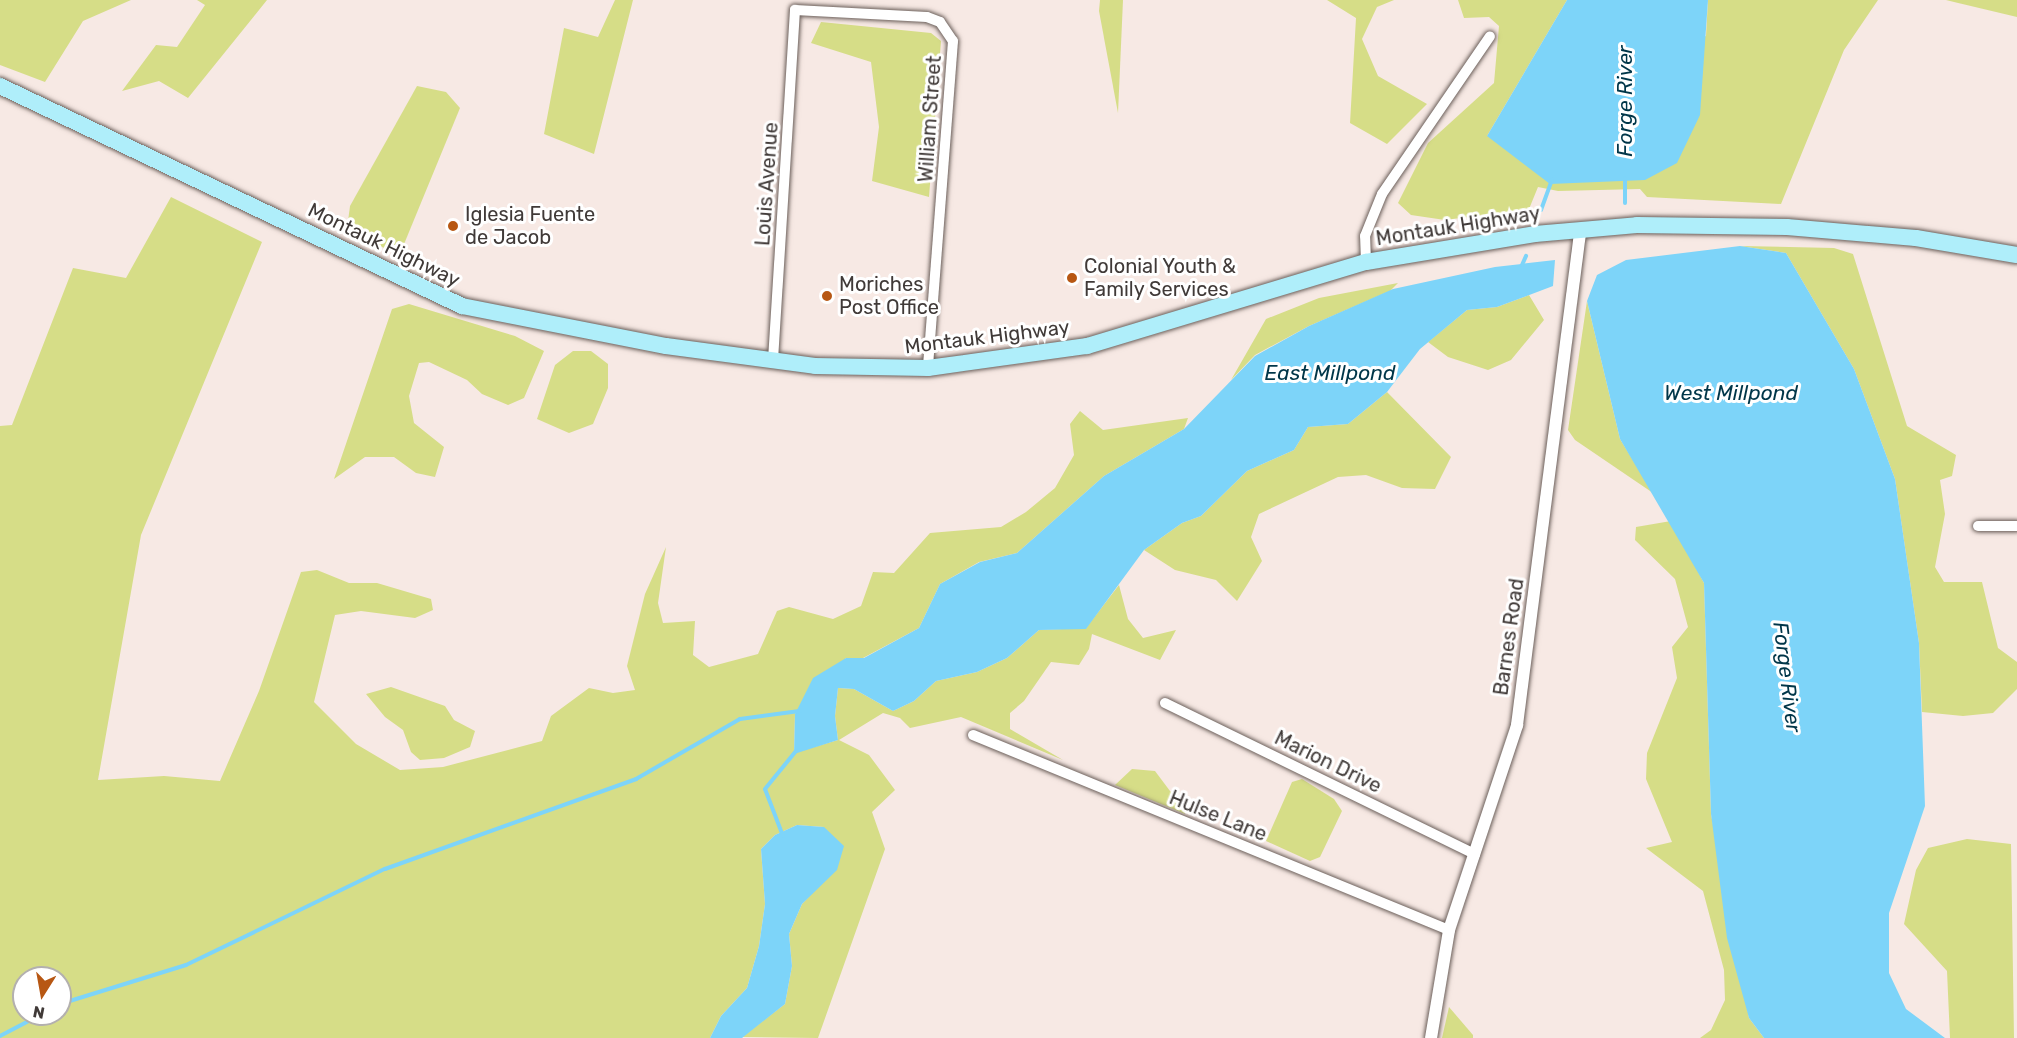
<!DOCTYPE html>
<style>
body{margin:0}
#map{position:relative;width:2017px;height:1038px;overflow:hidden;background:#f7e9e4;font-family:Rubik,sans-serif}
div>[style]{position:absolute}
.green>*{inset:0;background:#d6dd87}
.water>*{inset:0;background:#7dd4f9}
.stream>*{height:4px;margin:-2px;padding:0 2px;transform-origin:2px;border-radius:2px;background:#7dd4f9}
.roads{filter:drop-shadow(0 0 2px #6b5f5a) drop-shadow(0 0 2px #6b5f5a)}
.minor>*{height:10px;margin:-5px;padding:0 5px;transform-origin:5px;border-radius:5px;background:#fff}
.tertiary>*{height:12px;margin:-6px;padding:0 6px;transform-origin:6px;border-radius:6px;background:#fff}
.primary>*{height:16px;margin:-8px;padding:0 8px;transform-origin:8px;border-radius:8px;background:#afeefa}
.dots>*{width:16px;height:16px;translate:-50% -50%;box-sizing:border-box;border:3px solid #fff;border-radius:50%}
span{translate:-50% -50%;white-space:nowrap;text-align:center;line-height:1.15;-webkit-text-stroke:6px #fff;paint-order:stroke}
.street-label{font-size:20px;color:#403a38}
.poi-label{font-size:20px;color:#403a38}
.left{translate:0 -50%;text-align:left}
.water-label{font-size:21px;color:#003649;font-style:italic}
.north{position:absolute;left:12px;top:966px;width:60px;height:60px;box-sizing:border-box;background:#fff;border:2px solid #b3b0af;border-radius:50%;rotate:191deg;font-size:16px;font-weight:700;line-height:24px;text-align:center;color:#403a38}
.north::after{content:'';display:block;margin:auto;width:21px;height:27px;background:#b75713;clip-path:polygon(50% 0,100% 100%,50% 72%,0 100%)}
</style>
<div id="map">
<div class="green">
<div style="clip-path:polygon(0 0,131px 0,83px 21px,45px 82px,0 65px)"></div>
<div style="clip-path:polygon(197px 0,267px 0,188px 98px,159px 81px,122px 91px,156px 45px,177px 47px,205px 5px)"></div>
<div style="clip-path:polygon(615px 0,633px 0,594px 154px,544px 134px,564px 28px,598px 37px)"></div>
<div style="clip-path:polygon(1100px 0,1123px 0,1118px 113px,1099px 11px)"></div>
<div style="clip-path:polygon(1327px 0,1394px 0,1377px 7px,1362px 39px,1378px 76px,1427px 104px,1387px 144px,1350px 123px,1356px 18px)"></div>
<div style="clip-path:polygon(1458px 0,1567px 0,1487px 136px,1706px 36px,1708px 0,1878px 0,1844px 50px,1781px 204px,1647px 197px,1640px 189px,1558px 191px,1538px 187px,1529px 209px,1445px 220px,1411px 215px,1398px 203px,1428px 143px,1494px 83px,1499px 26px,1489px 17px,1464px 18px)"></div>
<div style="clip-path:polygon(1946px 0,2017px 0,2017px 17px,1954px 2px)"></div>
<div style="clip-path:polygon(821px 22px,931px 33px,941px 41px,929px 197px,872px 181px,879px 127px,871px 62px,811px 43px)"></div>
<div style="clip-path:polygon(417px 86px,446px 92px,460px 108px,402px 249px,386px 249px,347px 229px,350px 206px)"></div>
<div style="clip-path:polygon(evenodd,171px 197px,262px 242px,141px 535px,98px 780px,164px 776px,220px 781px,259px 691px,301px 572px,317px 570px,349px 583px,377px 583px,431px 599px,433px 610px,415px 618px,361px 611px,335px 615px,314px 702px,356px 744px,400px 770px,443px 767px,542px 741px,551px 716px,589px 688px,613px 693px,635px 690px,627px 666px,645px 594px,666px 547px,658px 603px,663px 623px,695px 621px,693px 655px,709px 667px,758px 654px,777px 611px,789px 607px,833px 619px,861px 606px,873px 572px,894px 573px,930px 533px,1001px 527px,1026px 512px,1055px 488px,1074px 455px,1070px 424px,1080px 411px,1103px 430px,1188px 418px,1184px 429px,1104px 476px,1017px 553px,979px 562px,940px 584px,919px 628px,863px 658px,846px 658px,795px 714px,794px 753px,838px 740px,835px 716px,838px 688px,854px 689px,893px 711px,914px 701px,936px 681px,977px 672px,1007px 658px,1039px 630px,1086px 628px,1119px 585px,1128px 619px,1143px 638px,1176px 630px,1160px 660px,1092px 634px,1089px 649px,1079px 665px,1051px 662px,1024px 701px,1010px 713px,1010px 729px,1063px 760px,961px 717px,910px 728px,900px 718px,883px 713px,839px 740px,869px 755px,895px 790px,872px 812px,885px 849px,818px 1038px,742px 1037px,785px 1004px,792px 966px,789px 934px,802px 904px,814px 891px,824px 827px,797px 825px,775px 835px,761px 849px,765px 904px,759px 946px,747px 988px,721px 1016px,710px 1038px,0 1038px,0 426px,12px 425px,73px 268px,126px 278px,171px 197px,24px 978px,60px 978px,60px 1014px,24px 1014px,24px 978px)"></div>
<div style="clip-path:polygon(1740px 246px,1834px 248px,1853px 254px,1907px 426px,1956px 455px,1952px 476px,1940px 480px,1945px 514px,1935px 567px,1944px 582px,1982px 582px,1998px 648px,2017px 662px,2017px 689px,1993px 713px,1963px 716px,1922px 712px,1919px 643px,1895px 479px,1854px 369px,1786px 253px)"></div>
<div style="clip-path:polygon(1398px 283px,1390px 291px,1309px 326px,1255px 355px,1231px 380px,1266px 319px,1319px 298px)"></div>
<div style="clip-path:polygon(1529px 295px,1544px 320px,1511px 360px,1488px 370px,1448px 357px,1428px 342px,1467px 310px,1497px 307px)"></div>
<div style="clip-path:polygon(1587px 301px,1620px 439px,1653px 493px,1575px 440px,1568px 430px)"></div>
<div style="clip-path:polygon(409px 304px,515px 336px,544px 351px,524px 398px,508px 405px,482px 394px,467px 380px,429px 362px,419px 363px,409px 396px,414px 423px,444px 447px,435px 477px,416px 473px,394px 457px,365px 457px,334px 479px,392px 309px)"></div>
<div style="clip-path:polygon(573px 351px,591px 351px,608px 364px,608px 388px,593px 424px,569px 433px,537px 419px,555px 365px)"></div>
<div style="clip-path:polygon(1387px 392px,1451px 457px,1435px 489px,1402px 488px,1366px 475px,1338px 477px,1259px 514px,1251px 537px,1262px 561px,1237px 601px,1216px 580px,1175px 570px,1144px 550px,1182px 523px,1201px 516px,1247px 471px,1294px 450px,1308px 427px,1348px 424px)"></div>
<div style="clip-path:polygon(1671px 521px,1704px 583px,1711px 814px,1749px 1018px,1764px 1038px,1700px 1038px,1711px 1030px,1725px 1000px,1724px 970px,1703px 891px,1646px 848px,1672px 842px,1646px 779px,1647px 753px,1677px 678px,1672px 647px,1688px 627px,1675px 579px,1635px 540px,1636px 527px)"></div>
<div style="clip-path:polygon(391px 687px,445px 706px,454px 720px,475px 731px,470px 747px,444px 758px,420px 760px,411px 752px,403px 730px,385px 717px,366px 694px)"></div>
<div style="clip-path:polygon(1132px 769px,1155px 771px,1170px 791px,1182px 799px,1185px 814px,1115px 785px)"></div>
<div style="clip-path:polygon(1302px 779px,1334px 799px,1342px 811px,1320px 857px,1310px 861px,1266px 841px,1292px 782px)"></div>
<div style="clip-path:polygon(1967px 839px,2011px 844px,2014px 1038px,1950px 1038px,1947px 971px,1904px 924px,1916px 870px,1928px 848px)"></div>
<div style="clip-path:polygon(1449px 1007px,1473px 1035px,1473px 1038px,1442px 1038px)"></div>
</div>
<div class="water">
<div style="clip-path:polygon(1567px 0,1708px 0,1700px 115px,1677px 163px,1645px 180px,1550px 184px,1487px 136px)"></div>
<div style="clip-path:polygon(1740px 246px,1786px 253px,1854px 369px,1895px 479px,1919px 643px,1925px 806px,1889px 913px,1889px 973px,1906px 1009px,1945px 1038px,1764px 1038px,1749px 1018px,1727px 938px,1711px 814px,1704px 583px,1620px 439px,1587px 301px,1597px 275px,1626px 260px)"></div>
<div style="clip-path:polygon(1555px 260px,1553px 286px,1497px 307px,1467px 310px,1420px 349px,1387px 392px,1348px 424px,1308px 427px,1294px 450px,1247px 471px,1201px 516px,1182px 523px,1144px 550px,1086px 629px,1039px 630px,1007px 658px,977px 672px,936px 681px,914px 701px,893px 711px,854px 689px,838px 688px,835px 716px,838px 740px,794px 754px,795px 714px,813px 678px,846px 658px,864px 658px,919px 628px,940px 584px,980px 562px,1017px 553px,1104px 476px,1184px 429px,1255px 356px,1309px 326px,1393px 289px,1495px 267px)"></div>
<div style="clip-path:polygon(797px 825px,824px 827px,844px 846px,837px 870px,802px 904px,789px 934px,792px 966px,785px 1004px,742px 1038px,710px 1038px,721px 1016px,747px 988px,759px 946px,765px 904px,761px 849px,775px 835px)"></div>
</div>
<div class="stream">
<div style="left:1625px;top:178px;width:25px;rotate:90deg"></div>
<div style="left:1541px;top:210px;width:32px;rotate:-70deg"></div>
<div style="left:1522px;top:265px;width:10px;rotate:-66deg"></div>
<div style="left:783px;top:836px;width:50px;rotate:-111deg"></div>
<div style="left:765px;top:789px;width:49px;rotate:-50.8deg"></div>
<div style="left:60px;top:1004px;width:132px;rotate:-17.2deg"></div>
<div style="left:186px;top:965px;width:221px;rotate:-25.8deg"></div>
<div style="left:385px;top:869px;width:267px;rotate:-19.7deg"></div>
<div style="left:636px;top:779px;width:120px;rotate:-30deg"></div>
<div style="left:740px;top:719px;width:60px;rotate:-7.7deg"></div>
<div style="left:0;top:1036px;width:47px;rotate:-27.6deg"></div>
</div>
<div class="roads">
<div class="minor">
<div style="left:1366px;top:262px;width:26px;rotate:-92deg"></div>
<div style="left:1365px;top:236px;width:45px;rotate:-68deg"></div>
<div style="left:1382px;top:194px;width:191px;rotate:-55.6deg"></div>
<div style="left:773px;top:360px;width:351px;rotate:-86.4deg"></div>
<div style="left:795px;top:10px;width:132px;rotate:3deg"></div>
<div style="left:927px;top:17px;width:14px;rotate:21deg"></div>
<div style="left:940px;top:22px;width:23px;rotate:56deg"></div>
<div style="left:953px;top:41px;width:328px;rotate:94.4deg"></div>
<div style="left:1978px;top:526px;width:39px"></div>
<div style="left:1165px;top:703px;width:345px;rotate:26deg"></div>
<div style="left:973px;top:735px;width:514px;rotate:22.28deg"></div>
</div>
<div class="tertiary">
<div style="left:1431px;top:1038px;width:109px;rotate:-80.5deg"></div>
<div style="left:1449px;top:930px;width:216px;rotate:-71.6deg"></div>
<div style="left:1517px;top:725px;width:498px;rotate:-82.7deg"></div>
</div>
<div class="primary">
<div style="left:0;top:86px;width:512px;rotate:25.46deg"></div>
<div style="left:462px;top:306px;width:208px;rotate:11.1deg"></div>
<div style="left:666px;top:346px;width:150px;rotate:7.6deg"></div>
<div style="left:815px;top:366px;width:113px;rotate:1deg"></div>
<div style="left:928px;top:368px;width:161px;rotate:-7.9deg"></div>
<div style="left:1087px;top:346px;width:291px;rotate:-16.8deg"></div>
<div style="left:1366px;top:262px;width:171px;rotate:-9.4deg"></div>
<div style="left:1535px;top:234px;width:102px;rotate:-5deg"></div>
<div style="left:1637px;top:225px;width:150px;rotate:0.8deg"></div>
<div style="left:1787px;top:227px;width:129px;rotate:4.9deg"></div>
<div style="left:1916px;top:238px;width:102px;rotate:9.6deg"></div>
</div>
</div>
<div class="dots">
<div style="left:453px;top:226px;background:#b75713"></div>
<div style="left:1072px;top:278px;background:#b75713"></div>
<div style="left:827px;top:296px;background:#b75713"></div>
</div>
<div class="street-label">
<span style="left:930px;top:119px;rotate:-86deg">William Street</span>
<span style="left:767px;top:184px;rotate:-86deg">Louis Avenue</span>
<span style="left:1458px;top:226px;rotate:-9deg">Montauk Highway</span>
<span style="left:384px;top:245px;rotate:26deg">Montauk Highway</span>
<span style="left:987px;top:337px;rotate:-7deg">Montauk Highway</span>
<span style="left:1509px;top:637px;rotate:-82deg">Barnes Road</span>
<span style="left:1328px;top:762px;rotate:26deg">Marion Drive</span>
<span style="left:1218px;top:816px;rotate:22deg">Hulse Lane</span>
</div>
<div class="poi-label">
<span class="left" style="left:465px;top:226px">Iglesia Fuente<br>de Jacob</span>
<span class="left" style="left:1084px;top:278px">Colonial Youth &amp;<br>Family Services</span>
<span class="left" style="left:839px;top:296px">Moriches<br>Post Office</span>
</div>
<div class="water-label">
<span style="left:1625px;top:101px;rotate:-90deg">Forge River</span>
<span style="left:1330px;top:373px">East Millpond</span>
<span style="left:1731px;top:393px">West Millpond</span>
<span style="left:1787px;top:677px;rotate:83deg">Forge River</span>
</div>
<div class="north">N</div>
</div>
